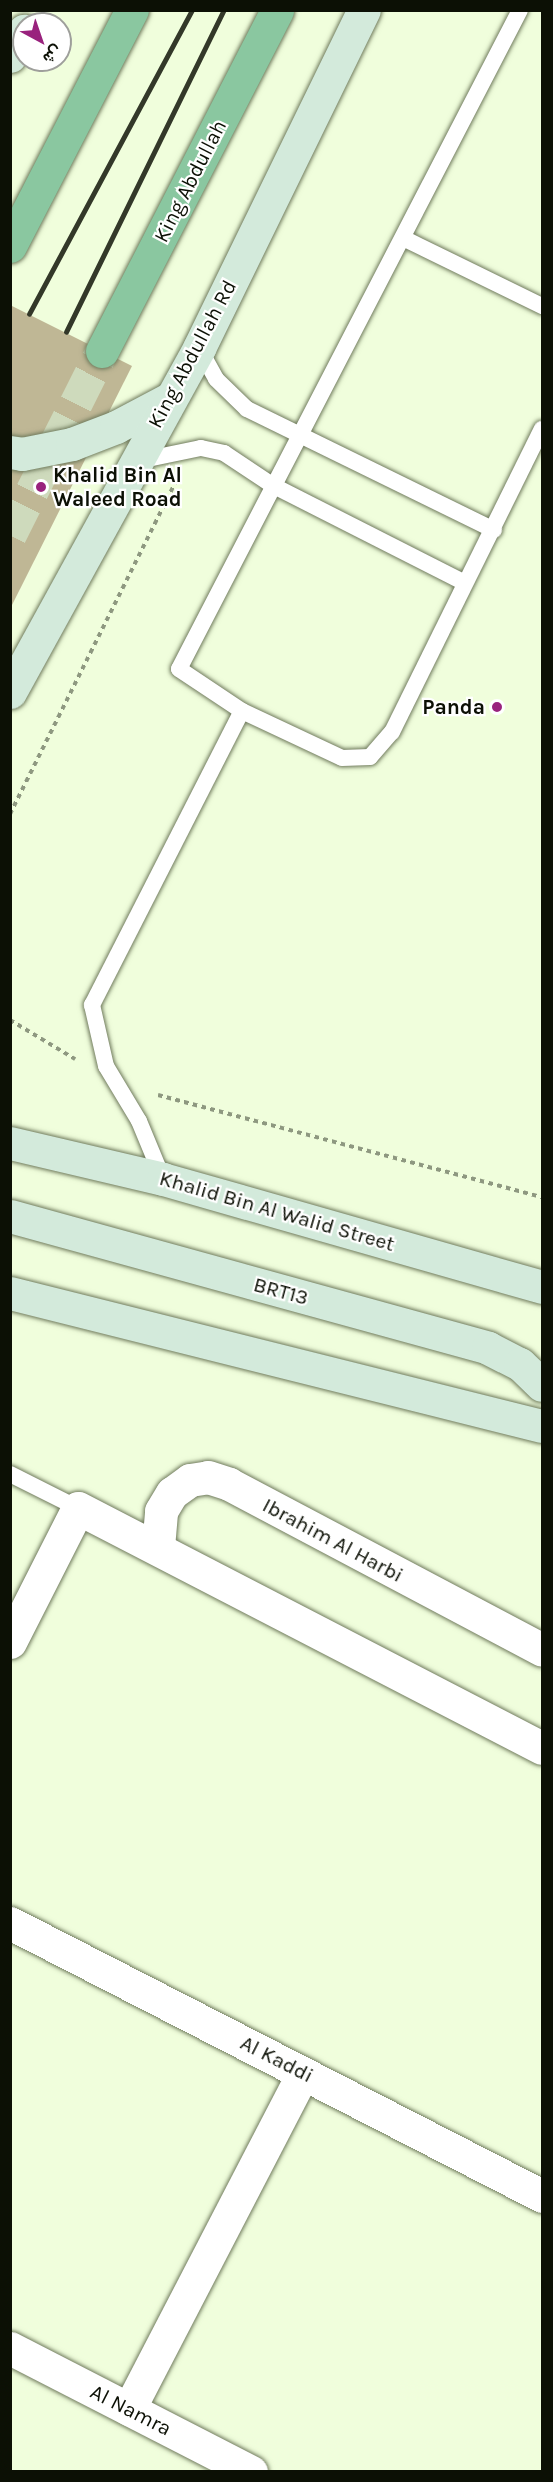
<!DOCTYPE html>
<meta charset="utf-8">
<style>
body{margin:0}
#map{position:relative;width:553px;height:2482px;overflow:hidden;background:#f0fedc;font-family:Karla,Vazirmatn,sans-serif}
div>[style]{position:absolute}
.building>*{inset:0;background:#bfb795}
.trunk-tunnel>*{height:33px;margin-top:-16.5px;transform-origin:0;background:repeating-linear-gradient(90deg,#cedabc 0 33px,transparent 0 49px)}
.path>*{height:4px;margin-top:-2px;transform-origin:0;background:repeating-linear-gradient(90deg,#8e9880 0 4.5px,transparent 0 9px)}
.roads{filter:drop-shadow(0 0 2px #707b5d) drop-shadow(0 0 2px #707b5d)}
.service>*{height:16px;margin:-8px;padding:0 8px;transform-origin:8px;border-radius:8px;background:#fff}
.minor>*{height:33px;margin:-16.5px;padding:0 16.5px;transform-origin:16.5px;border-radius:16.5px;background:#fff}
.secondary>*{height:33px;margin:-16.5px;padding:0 16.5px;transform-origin:16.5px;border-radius:16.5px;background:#d3eadb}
.trunk>*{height:33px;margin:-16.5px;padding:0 16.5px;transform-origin:16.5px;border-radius:16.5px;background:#8ac7a0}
.rail>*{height:4.5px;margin:-2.25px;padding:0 2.25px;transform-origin:2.25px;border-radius:2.25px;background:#333829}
.dots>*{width:16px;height:16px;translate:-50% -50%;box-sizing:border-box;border:3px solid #fff;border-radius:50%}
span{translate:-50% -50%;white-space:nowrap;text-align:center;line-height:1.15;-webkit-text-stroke:4.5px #fff;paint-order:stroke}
.street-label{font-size:21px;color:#0c1005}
.poi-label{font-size:21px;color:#0c1005;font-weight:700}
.left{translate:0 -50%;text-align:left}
.right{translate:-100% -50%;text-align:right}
.frame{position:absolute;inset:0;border:12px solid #0c1005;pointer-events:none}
.north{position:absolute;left:12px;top:12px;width:60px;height:60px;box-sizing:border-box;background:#fff;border:2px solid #9e9f9b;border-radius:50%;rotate:140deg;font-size:16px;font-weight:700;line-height:24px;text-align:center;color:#0c1005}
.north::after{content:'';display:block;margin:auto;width:21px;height:27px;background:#99227d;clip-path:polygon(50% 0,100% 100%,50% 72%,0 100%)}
</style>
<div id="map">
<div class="building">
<div style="clip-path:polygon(10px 305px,132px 366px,10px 609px)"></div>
</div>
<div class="trunk-tunnel">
<div style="left:10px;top:535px;width:206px;rotate:-63.4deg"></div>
</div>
<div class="path">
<div style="left:10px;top:814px;width:370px;rotate:-63.5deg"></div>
<div style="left:10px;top:1020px;width:76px;rotate:31deg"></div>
<div style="left:158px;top:1095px;width:397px;rotate:14.9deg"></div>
</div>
<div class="roads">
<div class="service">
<div style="left:520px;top:10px;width:742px;rotate:117.36deg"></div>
<div style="left:179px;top:669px;width:76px;rotate:33.7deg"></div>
<div style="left:242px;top:711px;width:110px;rotate:25.2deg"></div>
<div style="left:342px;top:758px;width:28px;rotate:-2deg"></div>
<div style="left:370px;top:757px;width:33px;rotate:-49deg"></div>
<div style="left:392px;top:732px;width:338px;rotate:-63.7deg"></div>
<div style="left:403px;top:238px;width:155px;rotate:26.1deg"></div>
<div style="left:199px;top:348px;width:35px;rotate:61deg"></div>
<div style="left:216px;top:379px;width:43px;rotate:44.1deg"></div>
<div style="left:247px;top:409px;width:275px;rotate:26.1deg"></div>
<div style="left:138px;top:461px;width:64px;rotate:-11.7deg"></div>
<div style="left:201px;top:448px;width:24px;rotate:12deg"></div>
<div style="left:224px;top:453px;width:58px;rotate:33.7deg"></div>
<div style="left:272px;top:485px;width:216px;rotate:26.9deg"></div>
<div style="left:163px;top:1179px;width:63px;rotate:-112.5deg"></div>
<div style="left:139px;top:1121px;width:64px;rotate:-121deg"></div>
<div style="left:106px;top:1066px;width:63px;rotate:-102.9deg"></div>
<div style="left:92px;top:1005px;width:330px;rotate:-63deg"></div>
<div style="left:10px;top:1474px;width:76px;rotate:26.6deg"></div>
</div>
<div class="minor">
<div style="left:158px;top:1547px;width:36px;rotate:-85deg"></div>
<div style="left:161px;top:1511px;width:21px;rotate:-59deg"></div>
<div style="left:172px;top:1493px;width:22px;rotate:-36deg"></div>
<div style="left:190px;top:1480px;width:18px;rotate:-9deg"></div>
<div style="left:208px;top:1477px;width:22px;rotate:18deg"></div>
<div style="left:229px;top:1484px;width:354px;rotate:27.9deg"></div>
<div style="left:10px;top:1642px;width:150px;rotate:-63.1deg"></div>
<div style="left:78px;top:1508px;width:522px;rotate:27.35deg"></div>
<div style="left:10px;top:1923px;width:598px;rotate:27.16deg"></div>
<div style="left:10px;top:2348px;width:271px;rotate:27.2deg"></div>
<div style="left:129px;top:2409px;width:378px;rotate:-62.6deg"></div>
</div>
<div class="secondary">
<div style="left:10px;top:56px;width:29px;rotate:-61deg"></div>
<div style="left:10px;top:452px;width:12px;rotate:9deg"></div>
<div style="left:22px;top:454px;width:51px;rotate:-11.3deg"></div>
<div style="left:72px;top:444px;width:47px;rotate:-21.1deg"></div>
<div style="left:116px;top:427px;width:62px;rotate:-27.8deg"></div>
<div style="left:10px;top:692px;width:393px;rotate:-61.2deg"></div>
<div style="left:199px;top:348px;width:376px;rotate:-64deg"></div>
<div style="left:10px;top:1143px;width:157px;rotate:13.2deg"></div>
<div style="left:163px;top:1179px;width:394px;rotate:15.9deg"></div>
<div style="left:10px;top:1216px;width:496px;rotate:15.4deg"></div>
<div style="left:488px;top:1348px;width:36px;rotate:27deg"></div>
<div style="left:520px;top:1364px;width:30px;rotate:44deg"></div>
<div style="left:10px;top:1293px;width:548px;rotate:14.04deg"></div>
</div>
<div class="trunk">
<div style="left:10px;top:246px;width:266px;rotate:-62.7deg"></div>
<div style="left:102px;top:351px;width:383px;rotate:-62.8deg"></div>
</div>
</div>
<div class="rail">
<div style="left:29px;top:314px;width:345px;rotate:-61.8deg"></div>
<div style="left:66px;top:332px;width:359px;rotate:-63.9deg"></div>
</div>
<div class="dots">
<div style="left:41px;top:487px;background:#99227d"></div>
<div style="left:497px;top:707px;background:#99227d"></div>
</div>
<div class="street-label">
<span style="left:190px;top:181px;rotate:-63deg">King Abdullah</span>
<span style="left:192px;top:354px;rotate:-62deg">King Abdullah Rd</span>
<span style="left:277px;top:1211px;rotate:16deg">Khalid Bin Al Walid Street</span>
<span style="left:281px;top:1291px;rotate:15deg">BRT13</span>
<span style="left:333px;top:1540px;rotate:28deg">Ibrahim Al Harbi</span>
<span style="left:277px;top:2059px;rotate:27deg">Al Kaddi</span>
<span style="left:131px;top:2410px;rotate:27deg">Al Namra</span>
</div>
<div class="poi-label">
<span class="left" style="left:53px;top:487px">Khalid Bin Al<br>Waleed Road</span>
<span class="right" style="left:485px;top:707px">Panda</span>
</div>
<div class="frame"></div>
<div class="north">ش</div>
</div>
